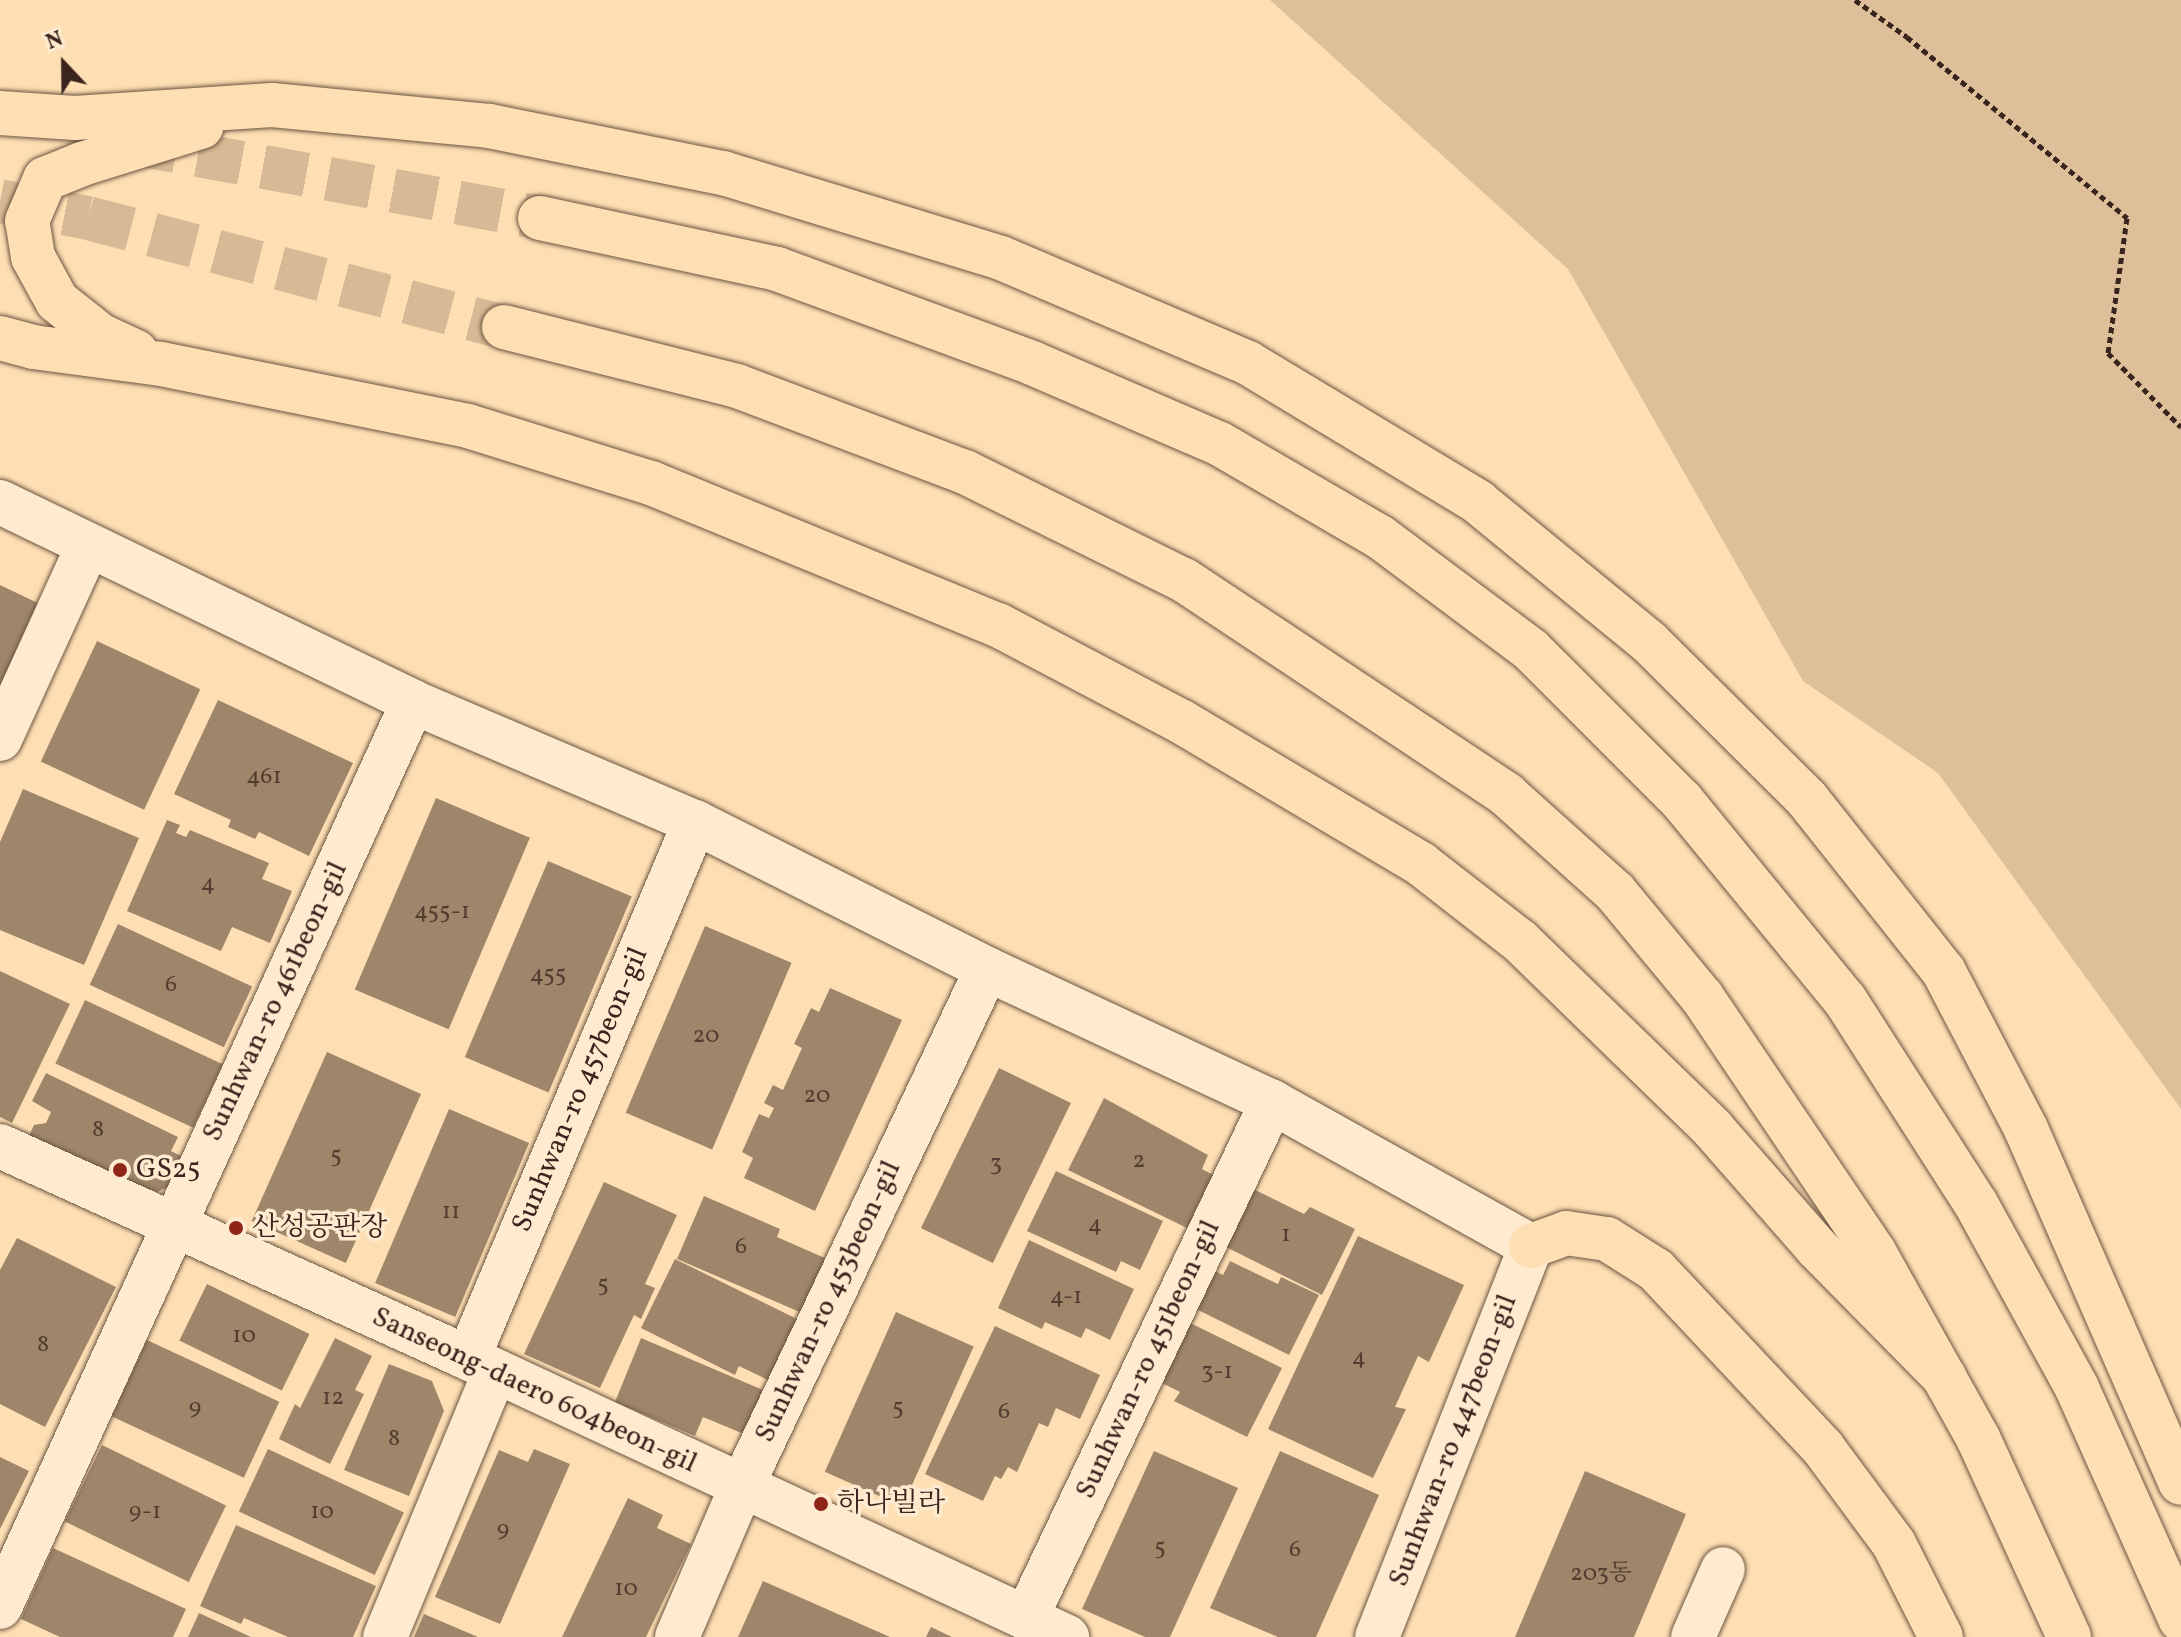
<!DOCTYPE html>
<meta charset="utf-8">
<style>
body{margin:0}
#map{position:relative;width:2181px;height:1637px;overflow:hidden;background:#fedfb3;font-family:Vollkorn,"Noto Serif KR",serif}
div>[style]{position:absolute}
.green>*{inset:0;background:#ddbf9a}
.building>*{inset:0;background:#9f866b;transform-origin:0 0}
.major-tunnel>*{height:44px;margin-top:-22px;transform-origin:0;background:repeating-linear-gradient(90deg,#d7ba95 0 44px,transparent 0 66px)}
.path>*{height:5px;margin-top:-2.5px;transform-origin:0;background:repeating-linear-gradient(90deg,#39251d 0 6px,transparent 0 10px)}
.roads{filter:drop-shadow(0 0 2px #6a5442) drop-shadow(0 0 2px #6a5442)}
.minor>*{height:44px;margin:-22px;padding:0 22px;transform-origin:22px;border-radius:22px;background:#feeace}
.major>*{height:44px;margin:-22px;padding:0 22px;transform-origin:22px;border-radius:22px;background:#fedfb3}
.dots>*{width:22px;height:22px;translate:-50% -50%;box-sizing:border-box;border:4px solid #feeace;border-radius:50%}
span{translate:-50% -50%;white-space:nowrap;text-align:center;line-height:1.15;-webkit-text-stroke:7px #feeace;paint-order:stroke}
.number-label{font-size:24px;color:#523d30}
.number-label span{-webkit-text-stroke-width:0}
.street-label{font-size:28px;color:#39251d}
.poi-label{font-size:28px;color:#39251d}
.left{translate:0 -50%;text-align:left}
.north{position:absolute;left:24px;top:24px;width:80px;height:80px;-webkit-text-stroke:6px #feeace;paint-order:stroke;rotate:338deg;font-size:22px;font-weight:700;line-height:32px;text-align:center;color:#39251d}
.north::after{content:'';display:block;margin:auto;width:28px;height:36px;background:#39251d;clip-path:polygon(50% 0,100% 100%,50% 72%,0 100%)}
</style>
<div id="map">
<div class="green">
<div style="clip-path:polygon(1270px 0,2181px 0,2181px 1109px,1938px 773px,1803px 681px,1568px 269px)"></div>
</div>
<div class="building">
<div style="clip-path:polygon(0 585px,44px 606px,0 700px)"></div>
<div style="left:97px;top:641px;width:114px;height:133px;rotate:25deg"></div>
<div style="clip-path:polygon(218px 700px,353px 763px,309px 856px,259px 832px,255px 839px,228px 827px,231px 820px,174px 794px)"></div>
<div style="clip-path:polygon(23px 789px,139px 838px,84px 965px,0 930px,0 842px)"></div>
<div style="left:436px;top:798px;width:102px;height:208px;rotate:23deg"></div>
<div style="clip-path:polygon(167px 820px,180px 825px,176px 833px,186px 837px,190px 830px,269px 863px,262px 879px,292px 891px,270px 943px,232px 927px,221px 951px,127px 911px)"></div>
<div style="left:548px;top:861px;width:91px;height:213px;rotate:23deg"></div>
<div style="left:118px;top:924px;width:148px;height:67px;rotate:25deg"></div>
<div style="left:705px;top:926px;width:94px;height:203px;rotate:23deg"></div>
<div style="clip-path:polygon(0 971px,70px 1004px,12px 1123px,0 1117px)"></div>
<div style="clip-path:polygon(830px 988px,902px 1020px,815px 1211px,744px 1178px,753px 1158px,742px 1152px,759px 1114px,769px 1118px,774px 1108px,764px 1103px,773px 1085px,783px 1090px,802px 1048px,794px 1044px,811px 1008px,819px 1012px)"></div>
<div style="left:85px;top:1000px;width:152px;height:70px;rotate:25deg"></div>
<div style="left:327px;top:1052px;width:103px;height:185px;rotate:24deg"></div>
<div style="left:999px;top:1068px;width:80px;height:178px;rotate:26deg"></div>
<div style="clip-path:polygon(46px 1073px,178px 1137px,171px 1151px,183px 1157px,168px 1187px,157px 1192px,144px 1187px,126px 1191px,25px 1144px,34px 1125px,46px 1123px,51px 1112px,32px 1101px)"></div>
<div style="clip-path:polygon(1104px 1098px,1208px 1155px,1202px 1169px,1213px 1175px,1187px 1228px,1068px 1170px)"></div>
<div style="left:449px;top:1109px;width:87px;height:189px;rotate:23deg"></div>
<div style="clip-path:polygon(1056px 1171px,1163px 1221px,1140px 1270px,1121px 1261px,1116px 1272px,1027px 1231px)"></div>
<div style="clip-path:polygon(604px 1182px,677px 1215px,645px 1284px,655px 1288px,641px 1319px,634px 1315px,600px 1388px,524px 1354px)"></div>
<div style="clip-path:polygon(1245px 1185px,1304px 1214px,1310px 1207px,1355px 1229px,1322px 1295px,1216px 1242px)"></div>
<div style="clip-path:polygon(704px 1196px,780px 1229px,777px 1237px,827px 1259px,802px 1313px,677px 1259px)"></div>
<div style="clip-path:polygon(1358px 1236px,1464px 1285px,1429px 1362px,1418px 1356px,1395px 1407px,1406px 1409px,1373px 1478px,1268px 1429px)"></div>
<div style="clip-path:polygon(17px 1238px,116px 1287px,45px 1427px,0 1404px,0 1270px)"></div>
<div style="clip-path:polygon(1029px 1240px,1134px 1289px,1110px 1340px,1086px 1328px,1081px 1338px,1045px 1322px,1042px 1329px,998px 1308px)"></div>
<div style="clip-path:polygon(675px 1259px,801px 1321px,770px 1381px,739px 1366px,735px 1375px,641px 1328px)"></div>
<div style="clip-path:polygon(1230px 1261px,1278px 1284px,1281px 1277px,1319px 1295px,1289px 1355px,1190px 1306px,1209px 1268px,1223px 1275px)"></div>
<div style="left:207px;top:1284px;width:114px;height:63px;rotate:26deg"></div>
<div style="left:896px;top:1312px;width:85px;height:175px;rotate:24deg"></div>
<div style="clip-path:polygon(1182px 1319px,1282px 1368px,1247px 1437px,1174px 1401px,1180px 1392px,1152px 1378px)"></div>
<div style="clip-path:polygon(995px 1326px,1100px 1375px,1080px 1419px,1056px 1408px,1048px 1427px,1039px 1423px,1017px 1472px,1008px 1467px,1001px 1479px,995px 1476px,983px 1501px,925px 1474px)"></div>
<div style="clip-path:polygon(335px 1338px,372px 1356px,355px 1390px,364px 1394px,330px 1464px,279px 1439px,295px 1404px,300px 1408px)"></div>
<div style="clip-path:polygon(641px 1338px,763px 1390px,744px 1434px,703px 1417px,695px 1436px,615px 1402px)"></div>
<div style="left:147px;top:1340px;width:146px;height:84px;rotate:25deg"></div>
<div style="clip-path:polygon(389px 1364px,432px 1381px,444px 1411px,409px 1496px,344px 1470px)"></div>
<div style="left:102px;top:1445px;width:138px;height:85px;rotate:26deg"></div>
<div style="left:268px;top:1449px;width:150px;height:69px;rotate:25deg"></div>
<div style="clip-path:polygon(534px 1449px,570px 1464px,500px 1624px,435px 1597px,499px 1450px,528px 1462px)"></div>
<div style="clip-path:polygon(1154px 1451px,1238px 1488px,1170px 1637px,1145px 1637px,1082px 1609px)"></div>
<div style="clip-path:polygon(1280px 1451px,1379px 1495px,1316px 1637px,1278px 1637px,1210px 1608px)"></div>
<div style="clip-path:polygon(0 1457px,29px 1471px,0 1529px)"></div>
<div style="clip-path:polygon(1585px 1471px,1686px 1514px,1634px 1637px,1515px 1637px)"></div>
<div style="clip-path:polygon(628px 1498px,663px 1515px,657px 1528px,691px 1544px,646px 1637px,562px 1637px)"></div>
<div style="clip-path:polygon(236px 1525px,376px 1586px,353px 1637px,288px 1637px,244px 1618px,241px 1624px,200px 1606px)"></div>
<div style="clip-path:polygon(53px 1548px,186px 1609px,173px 1637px,60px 1637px,21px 1619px)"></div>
<div style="clip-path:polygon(763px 1581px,890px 1637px,738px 1637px)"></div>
<div style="clip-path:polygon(199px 1613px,251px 1637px,188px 1637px)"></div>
<div style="clip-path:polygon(424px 1614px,478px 1637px,414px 1637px)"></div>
<div style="clip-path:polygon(931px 1627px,952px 1637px,926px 1637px)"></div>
</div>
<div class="major-tunnel">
<div style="left:133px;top:143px;width:414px;rotate:10.4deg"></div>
<div style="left:0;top:201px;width:90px;rotate:10.9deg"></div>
<div style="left:88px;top:218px;width:430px;rotate:14.7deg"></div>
</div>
<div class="path">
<div style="left:1855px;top:0;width:64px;rotate:35.4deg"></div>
<div style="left:1907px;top:37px;width:285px;rotate:39.4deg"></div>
<div style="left:2127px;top:218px;width:136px;rotate:98deg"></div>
<div style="left:2108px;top:353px;width:104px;rotate:45.4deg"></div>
</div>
<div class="roads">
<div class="minor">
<div style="left:0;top:502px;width:459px;rotate:25.8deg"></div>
<div style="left:413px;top:702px;width:306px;rotate:23.1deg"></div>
<div style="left:695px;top:822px;width:327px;rotate:26.7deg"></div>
<div style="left:987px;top:969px;width:315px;rotate:25deg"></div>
<div style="left:1272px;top:1102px;width:296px;rotate:29.1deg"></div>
<div style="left:1531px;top:1246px;width:420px;rotate:111.5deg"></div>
<div style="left:0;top:739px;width:212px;rotate:-65.5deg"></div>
<div style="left:0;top:1146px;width:514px;rotate:24.37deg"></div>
<div style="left:468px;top:1358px;width:661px;rotate:24.97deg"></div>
<div style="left:468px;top:1358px;width:582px;rotate:-67.05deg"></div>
<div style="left:0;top:1607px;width:995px;rotate:-65.47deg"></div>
<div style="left:1026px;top:1618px;width:572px;rotate:-64.51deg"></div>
<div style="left:385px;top:1637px;width:287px;rotate:-67.5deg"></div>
<div style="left:677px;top:1637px;width:162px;rotate:-66.8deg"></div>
<div style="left:741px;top:1488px;width:574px;rotate:-64.64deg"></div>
<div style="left:1693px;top:1637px;width:74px;rotate:-66.2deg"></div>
</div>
<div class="major">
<div style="left:0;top:113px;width:75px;rotate:3.8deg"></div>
<div style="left:75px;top:118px;width:197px;rotate:-3.8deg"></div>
<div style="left:272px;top:105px;width:218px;rotate:5.5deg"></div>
<div style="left:489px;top:126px;width:239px;rotate:11.4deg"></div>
<div style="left:723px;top:173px;width:291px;rotate:17deg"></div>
<div style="left:1001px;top:258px;width:268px;rotate:23deg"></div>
<div style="left:1248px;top:363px;width:269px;rotate:31.1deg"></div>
<div style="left:1478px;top:502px;width:221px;rotate:39.3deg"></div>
<div style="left:1649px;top:642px;width:223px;rotate:44.8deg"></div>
<div style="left:1807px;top:799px;width:221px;rotate:51.6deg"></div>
<div style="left:1944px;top:972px;width:177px;rotate:62.4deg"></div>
<div style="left:2026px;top:1129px;width:386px;rotate:66.4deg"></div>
<div style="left:540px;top:218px;width:242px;rotate:12.1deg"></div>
<div style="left:777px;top:269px;width:272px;rotate:20.2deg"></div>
<div style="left:1032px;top:363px;width:205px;rotate:23.3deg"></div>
<div style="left:1220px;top:444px;width:185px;rotate:30.2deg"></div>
<div style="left:1380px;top:537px;width:189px;rotate:36.8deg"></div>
<div style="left:1531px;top:650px;width:214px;rotate:45deg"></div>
<div style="left:1682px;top:801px;width:257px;rotate:50.7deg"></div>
<div style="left:1845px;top:1000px;width:242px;rotate:57.3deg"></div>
<div style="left:1976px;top:1204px;width:210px;rotate:61.2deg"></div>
<div style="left:2077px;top:1388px;width:254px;rotate:65.9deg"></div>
<div style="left:504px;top:327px;width:240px;rotate:14.2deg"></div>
<div style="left:737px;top:386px;width:244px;rotate:20.7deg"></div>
<div style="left:965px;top:472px;width:244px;rotate:26.3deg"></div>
<div style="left:1184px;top:580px;width:388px;rotate:33.6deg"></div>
<div style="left:1507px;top:795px;width:145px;rotate:41.9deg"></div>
<div style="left:1615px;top:892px;width:136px;rotate:50.4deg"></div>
<div style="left:1702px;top:997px;width:308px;rotate:56deg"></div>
<div style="left:1874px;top:1252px;width:213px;rotate:60.8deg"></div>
<div style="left:1978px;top:1438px;width:219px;rotate:65.4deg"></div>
<div style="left:0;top:338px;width:34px;rotate:15deg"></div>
<div style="left:33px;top:347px;width:129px;rotate:7.6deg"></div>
<div style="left:161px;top:364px;width:313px;rotate:11.4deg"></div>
<div style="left:468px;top:426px;width:192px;rotate:17.3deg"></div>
<div style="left:651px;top:483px;width:375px;rotate:22.3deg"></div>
<div style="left:998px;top:625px;width:208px;rotate:27.8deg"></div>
<div style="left:1182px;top:722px;width:278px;rotate:30.7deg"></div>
<div style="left:1421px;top:864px;width:125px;rotate:37.9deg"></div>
<div style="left:1520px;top:941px;width:269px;rotate:44.2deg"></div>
<div style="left:1713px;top:1129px;width:158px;rotate:48.8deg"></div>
<div style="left:1817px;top:1248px;width:182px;rotate:45.4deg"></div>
<div style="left:136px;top:352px;width:38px;rotate:-155deg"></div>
<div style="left:101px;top:336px;width:56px;rotate:-141.5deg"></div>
<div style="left:57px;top:301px;width:50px;rotate:-118.6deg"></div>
<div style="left:33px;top:257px;width:36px;rotate:-99deg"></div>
<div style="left:27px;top:221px;width:46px;rotate:-66.8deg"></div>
<div style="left:45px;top:179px;width:40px;rotate:-22deg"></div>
<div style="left:82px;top:164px;width:125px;rotate:-17.3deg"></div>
<div style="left:1531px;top:1246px;width:37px;rotate:-20deg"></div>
<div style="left:1566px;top:1233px;width:41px;rotate:8.3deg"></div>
<div style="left:1607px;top:1239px;width:58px;rotate:32.3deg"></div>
<div style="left:1656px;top:1270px;width:244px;rotate:46.8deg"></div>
<div style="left:1823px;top:1448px;width:119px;rotate:53.5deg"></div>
<div style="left:1894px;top:1544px;width:104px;rotate:63.2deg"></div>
</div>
</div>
<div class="dots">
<div style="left:120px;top:1170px;background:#8f2418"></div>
<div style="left:236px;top:1228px;background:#8f2418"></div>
<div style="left:821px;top:1504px;background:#8f2418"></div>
</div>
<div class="number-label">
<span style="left:264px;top:778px">461</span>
<span style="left:208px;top:885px">4</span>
<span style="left:442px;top:913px">455-1</span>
<span style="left:548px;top:976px">455</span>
<span style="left:171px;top:986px">6</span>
<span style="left:706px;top:1037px">20</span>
<span style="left:817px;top:1097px">20</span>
<span style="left:98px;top:1131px">8</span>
<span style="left:336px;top:1157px">5</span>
<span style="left:1139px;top:1162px">2</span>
<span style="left:996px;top:1165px">3</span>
<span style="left:451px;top:1213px">11</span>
<span style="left:1095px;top:1226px">4</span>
<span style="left:1286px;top:1236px">1</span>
<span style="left:741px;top:1248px">6</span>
<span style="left:603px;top:1286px">5</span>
<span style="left:1066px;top:1298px">4-1</span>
<span style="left:244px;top:1337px">10</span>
<span style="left:43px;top:1346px">8</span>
<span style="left:1359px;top:1359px">4</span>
<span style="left:1217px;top:1373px">3-1</span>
<span style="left:333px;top:1399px">12</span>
<span style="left:195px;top:1409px">9</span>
<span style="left:898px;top:1409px">5</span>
<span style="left:1004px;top:1413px">6</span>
<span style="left:394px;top:1440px">8</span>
<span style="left:145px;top:1513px">9-1</span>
<span style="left:322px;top:1513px">10</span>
<span style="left:503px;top:1531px">9</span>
<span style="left:1160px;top:1549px">5</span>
<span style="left:1295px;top:1551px">6</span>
<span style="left:1601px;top:1575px">203동</span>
<span style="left:626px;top:1590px">10</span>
</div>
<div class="street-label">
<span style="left:276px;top:1002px;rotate:-65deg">Sunhwan-ro 461beon-gil</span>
<span style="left:581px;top:1090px;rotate:-67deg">Sunhwan-ro 457beon-gil</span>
<span style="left:829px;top:1302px;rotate:-65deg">Sunhwan-ro 453beon-gil</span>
<span style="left:1149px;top:1360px;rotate:-65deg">Sunhwan-ro 451beon-gil</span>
<span style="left:534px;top:1391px;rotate:25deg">Sanseong-daero 604beon-gil</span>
<span style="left:1454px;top:1441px;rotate:-69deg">Sunhwan-ro 447beon-gil</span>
</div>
<div class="poi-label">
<span class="left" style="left:136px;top:1170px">GS25</span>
<span class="left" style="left:252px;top:1228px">산성공판장</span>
<span class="left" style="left:837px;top:1504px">하나빌라</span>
</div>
<div class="north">N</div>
</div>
